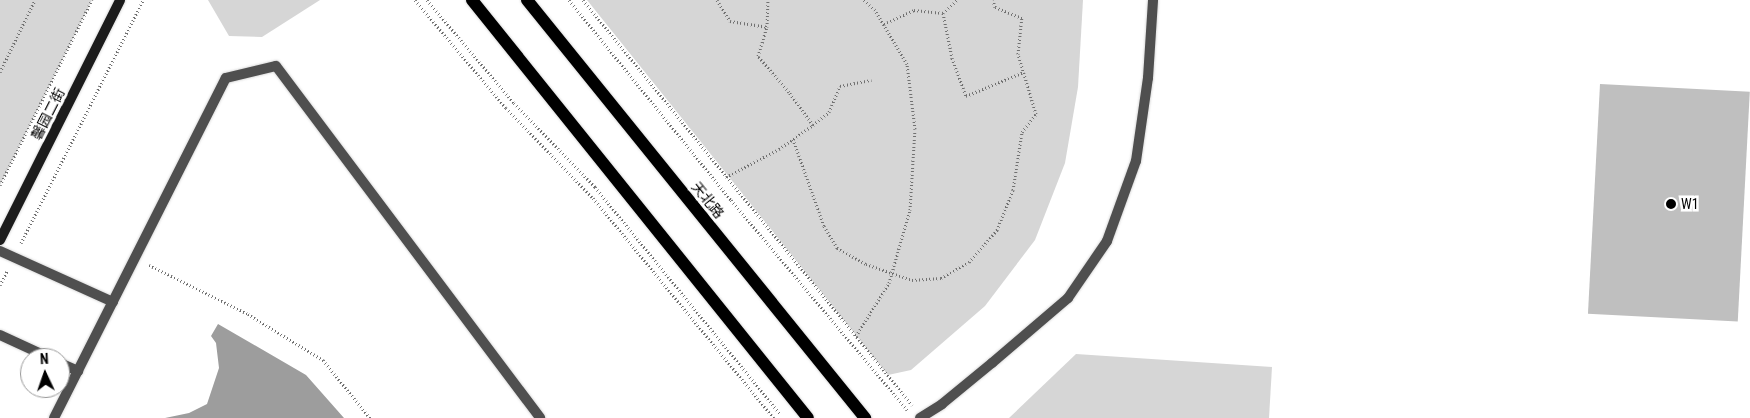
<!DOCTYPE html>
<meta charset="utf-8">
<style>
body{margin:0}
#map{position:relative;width:1750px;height:418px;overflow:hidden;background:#fff;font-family:"Roboto Condensed","Noto Sans SC",sans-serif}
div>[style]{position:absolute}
.green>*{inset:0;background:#d6d6d6}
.water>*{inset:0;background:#9d9d9d}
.building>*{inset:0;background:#bfbfbf;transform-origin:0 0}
.path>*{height:3px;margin-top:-1.5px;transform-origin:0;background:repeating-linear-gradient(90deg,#717171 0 1px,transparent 0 3.5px)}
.roads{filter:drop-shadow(0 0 1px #dbdbdb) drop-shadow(0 0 1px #dbdbdb)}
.street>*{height:10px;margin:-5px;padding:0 5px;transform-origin:5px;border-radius:5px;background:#4f4f4f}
.secondary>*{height:10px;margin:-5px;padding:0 5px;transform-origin:5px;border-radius:5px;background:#1c1c1c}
.primary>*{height:12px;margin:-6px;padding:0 6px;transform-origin:6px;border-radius:6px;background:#000}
.dots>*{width:14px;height:14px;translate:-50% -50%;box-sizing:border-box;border:2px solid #fff;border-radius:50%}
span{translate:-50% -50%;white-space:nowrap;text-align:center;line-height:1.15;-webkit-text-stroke:5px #fff;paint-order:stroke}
.street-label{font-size:14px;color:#000}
.poi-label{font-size:14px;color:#000}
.left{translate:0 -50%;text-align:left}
.north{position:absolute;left:20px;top:348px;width:50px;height:50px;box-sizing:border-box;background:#fff;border:1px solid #999;border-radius:50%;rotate:357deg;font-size:14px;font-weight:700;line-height:20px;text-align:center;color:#000}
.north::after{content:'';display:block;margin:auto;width:18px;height:22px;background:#000;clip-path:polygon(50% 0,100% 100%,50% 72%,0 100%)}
</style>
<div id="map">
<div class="green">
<div style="clip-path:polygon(0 0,92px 0,0 185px)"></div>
<div style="clip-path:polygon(208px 0,320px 0,262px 37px,229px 36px)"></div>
<div style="clip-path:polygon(587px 0,1083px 0,1078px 87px,1065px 163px,1035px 240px,985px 306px,911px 370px,888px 375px)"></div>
<div style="clip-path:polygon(1076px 354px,1272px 367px,1269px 418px,1009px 418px)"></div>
</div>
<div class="water">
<div style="clip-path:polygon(218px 324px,306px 375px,344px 418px,165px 418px,189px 413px,207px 404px,219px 368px,216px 343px,211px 336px)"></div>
</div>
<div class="building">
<div style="left:1600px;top:84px;width:150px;height:230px;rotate:3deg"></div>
</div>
<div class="path">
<div style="left:415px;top:0;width:141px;rotate:49.9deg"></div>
<div style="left:506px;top:108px;width:125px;rotate:46deg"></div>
<div style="left:593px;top:198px;width:285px;rotate:50.6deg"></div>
<div style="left:427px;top:0;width:135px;rotate:49.8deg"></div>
<div style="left:514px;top:103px;width:117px;rotate:46deg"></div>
<div style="left:595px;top:187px;width:293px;rotate:50.8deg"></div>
<div style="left:569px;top:0;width:257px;rotate:51deg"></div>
<div style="left:731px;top:200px;width:274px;rotate:50deg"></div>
<div style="left:583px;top:0;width:522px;rotate:50.91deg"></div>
<div style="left:717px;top:0;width:25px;rotate:58deg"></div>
<div style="left:730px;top:21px;width:37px;rotate:9deg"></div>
<div style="left:943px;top:13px;width:46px;rotate:78.7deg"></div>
<div style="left:952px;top:58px;width:40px;rotate:69.8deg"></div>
<div style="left:966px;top:96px;width:63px;rotate:-22.5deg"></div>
<div style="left:884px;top:24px;width:33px;rotate:-25deg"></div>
<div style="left:914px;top:10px;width:29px;rotate:6deg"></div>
<div style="left:943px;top:13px;width:19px;rotate:-43deg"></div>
<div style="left:0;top:72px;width:80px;rotate:-64.1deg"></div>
<div style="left:813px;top:125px;width:21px;rotate:-39deg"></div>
<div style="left:829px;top:112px;width:28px;rotate:-67deg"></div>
<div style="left:840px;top:86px;width:32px;rotate:-11deg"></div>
<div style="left:793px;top:139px;width:92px;rotate:70.4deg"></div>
<div style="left:824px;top:226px;width:26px;rotate:59deg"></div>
<div style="left:837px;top:248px;width:33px;rotate:29deg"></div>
<div style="left:866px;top:264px;width:49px;rotate:19.2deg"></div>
<div style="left:912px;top:280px;width:29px;rotate:-4deg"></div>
<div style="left:941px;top:278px;width:32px;rotate:-30deg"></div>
<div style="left:969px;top:262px;width:43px;rotate:-48.8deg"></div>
<div style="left:997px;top:230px;width:43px;rotate:-68.2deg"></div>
<div style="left:1013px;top:190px;width:59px;rotate:-81.2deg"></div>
<div style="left:1022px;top:132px;width:23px;rotate:-52deg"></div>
<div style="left:1036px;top:114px;width:63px;rotate:-106.7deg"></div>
<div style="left:1018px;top:54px;width:36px;rotate:-84deg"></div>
<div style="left:1022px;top:18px;width:29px;rotate:-158deg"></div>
<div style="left:995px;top:7px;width:7px;rotate:-106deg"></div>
<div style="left:726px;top:177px;width:60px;rotate:-27.8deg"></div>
<div style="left:779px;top:149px;width:42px;rotate:-35.2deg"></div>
<div style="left:813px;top:125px;width:41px;rotate:-126deg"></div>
<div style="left:789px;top:92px;width:48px;rotate:-130.7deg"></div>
<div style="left:758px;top:56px;width:30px;rotate:-73deg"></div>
<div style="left:767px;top:27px;width:27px;rotate:-88deg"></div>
<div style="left:0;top:185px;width:207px;rotate:-63.6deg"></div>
<div style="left:21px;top:243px;width:272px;rotate:-63.3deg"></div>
<div style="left:149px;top:265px;width:110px;rotate:26.3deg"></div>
<div style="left:248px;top:314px;width:88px;rotate:31.5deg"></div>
<div style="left:323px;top:360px;width:75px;rotate:51deg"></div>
<div style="left:0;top:285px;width:16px;rotate:-63deg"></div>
<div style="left:856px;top:336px;width:62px;rotate:-58.1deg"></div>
<div style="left:889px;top:283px;width:76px;rotate:-74deg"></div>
<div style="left:910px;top:210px;width:81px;rotate:-86.5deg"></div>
<div style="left:915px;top:129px;width:65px;rotate:-97deg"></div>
<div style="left:907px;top:64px;width:63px;rotate:-120.7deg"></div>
<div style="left:875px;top:10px;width:15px;rotate:-138deg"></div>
</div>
<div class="roads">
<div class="street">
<div style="left:0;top:251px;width:124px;rotate:24.3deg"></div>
<div style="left:0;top:335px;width:55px;rotate:24.7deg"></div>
<div style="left:60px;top:363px;width:20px;rotate:24deg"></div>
<div style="left:54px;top:418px;width:381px;rotate:-63.2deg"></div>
<div style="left:226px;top:78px;width:51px;rotate:-13.5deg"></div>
<div style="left:276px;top:66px;width:440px;rotate:53.1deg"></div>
<div style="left:920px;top:418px;width:26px;rotate:-32deg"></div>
<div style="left:942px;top:404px;width:65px;rotate:-39.4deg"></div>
<div style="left:992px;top:363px;width:100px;rotate:-40.5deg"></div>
<div style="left:1068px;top:298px;width:69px;rotate:-55.6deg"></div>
<div style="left:1107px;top:241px;width:85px;rotate:-70.1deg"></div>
<div style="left:1136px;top:161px;width:84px;rotate:-81.8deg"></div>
<div style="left:1148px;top:78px;width:78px;rotate:-86.3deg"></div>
</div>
<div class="secondary">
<div style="left:0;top:240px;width:268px;rotate:-63.4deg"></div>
</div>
<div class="primary">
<div style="left:472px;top:0;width:536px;rotate:51.21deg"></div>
<div style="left:527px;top:0;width:538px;rotate:51.04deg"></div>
</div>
</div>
<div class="dots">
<div style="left:1671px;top:204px;background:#000"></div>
</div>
<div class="street-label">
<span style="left:48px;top:114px;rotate:-63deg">馨园二街</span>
<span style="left:708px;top:200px;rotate:51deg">天北路</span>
</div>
<div class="poi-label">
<span class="left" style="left:1681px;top:204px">W1</span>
</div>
<div class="north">N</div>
</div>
